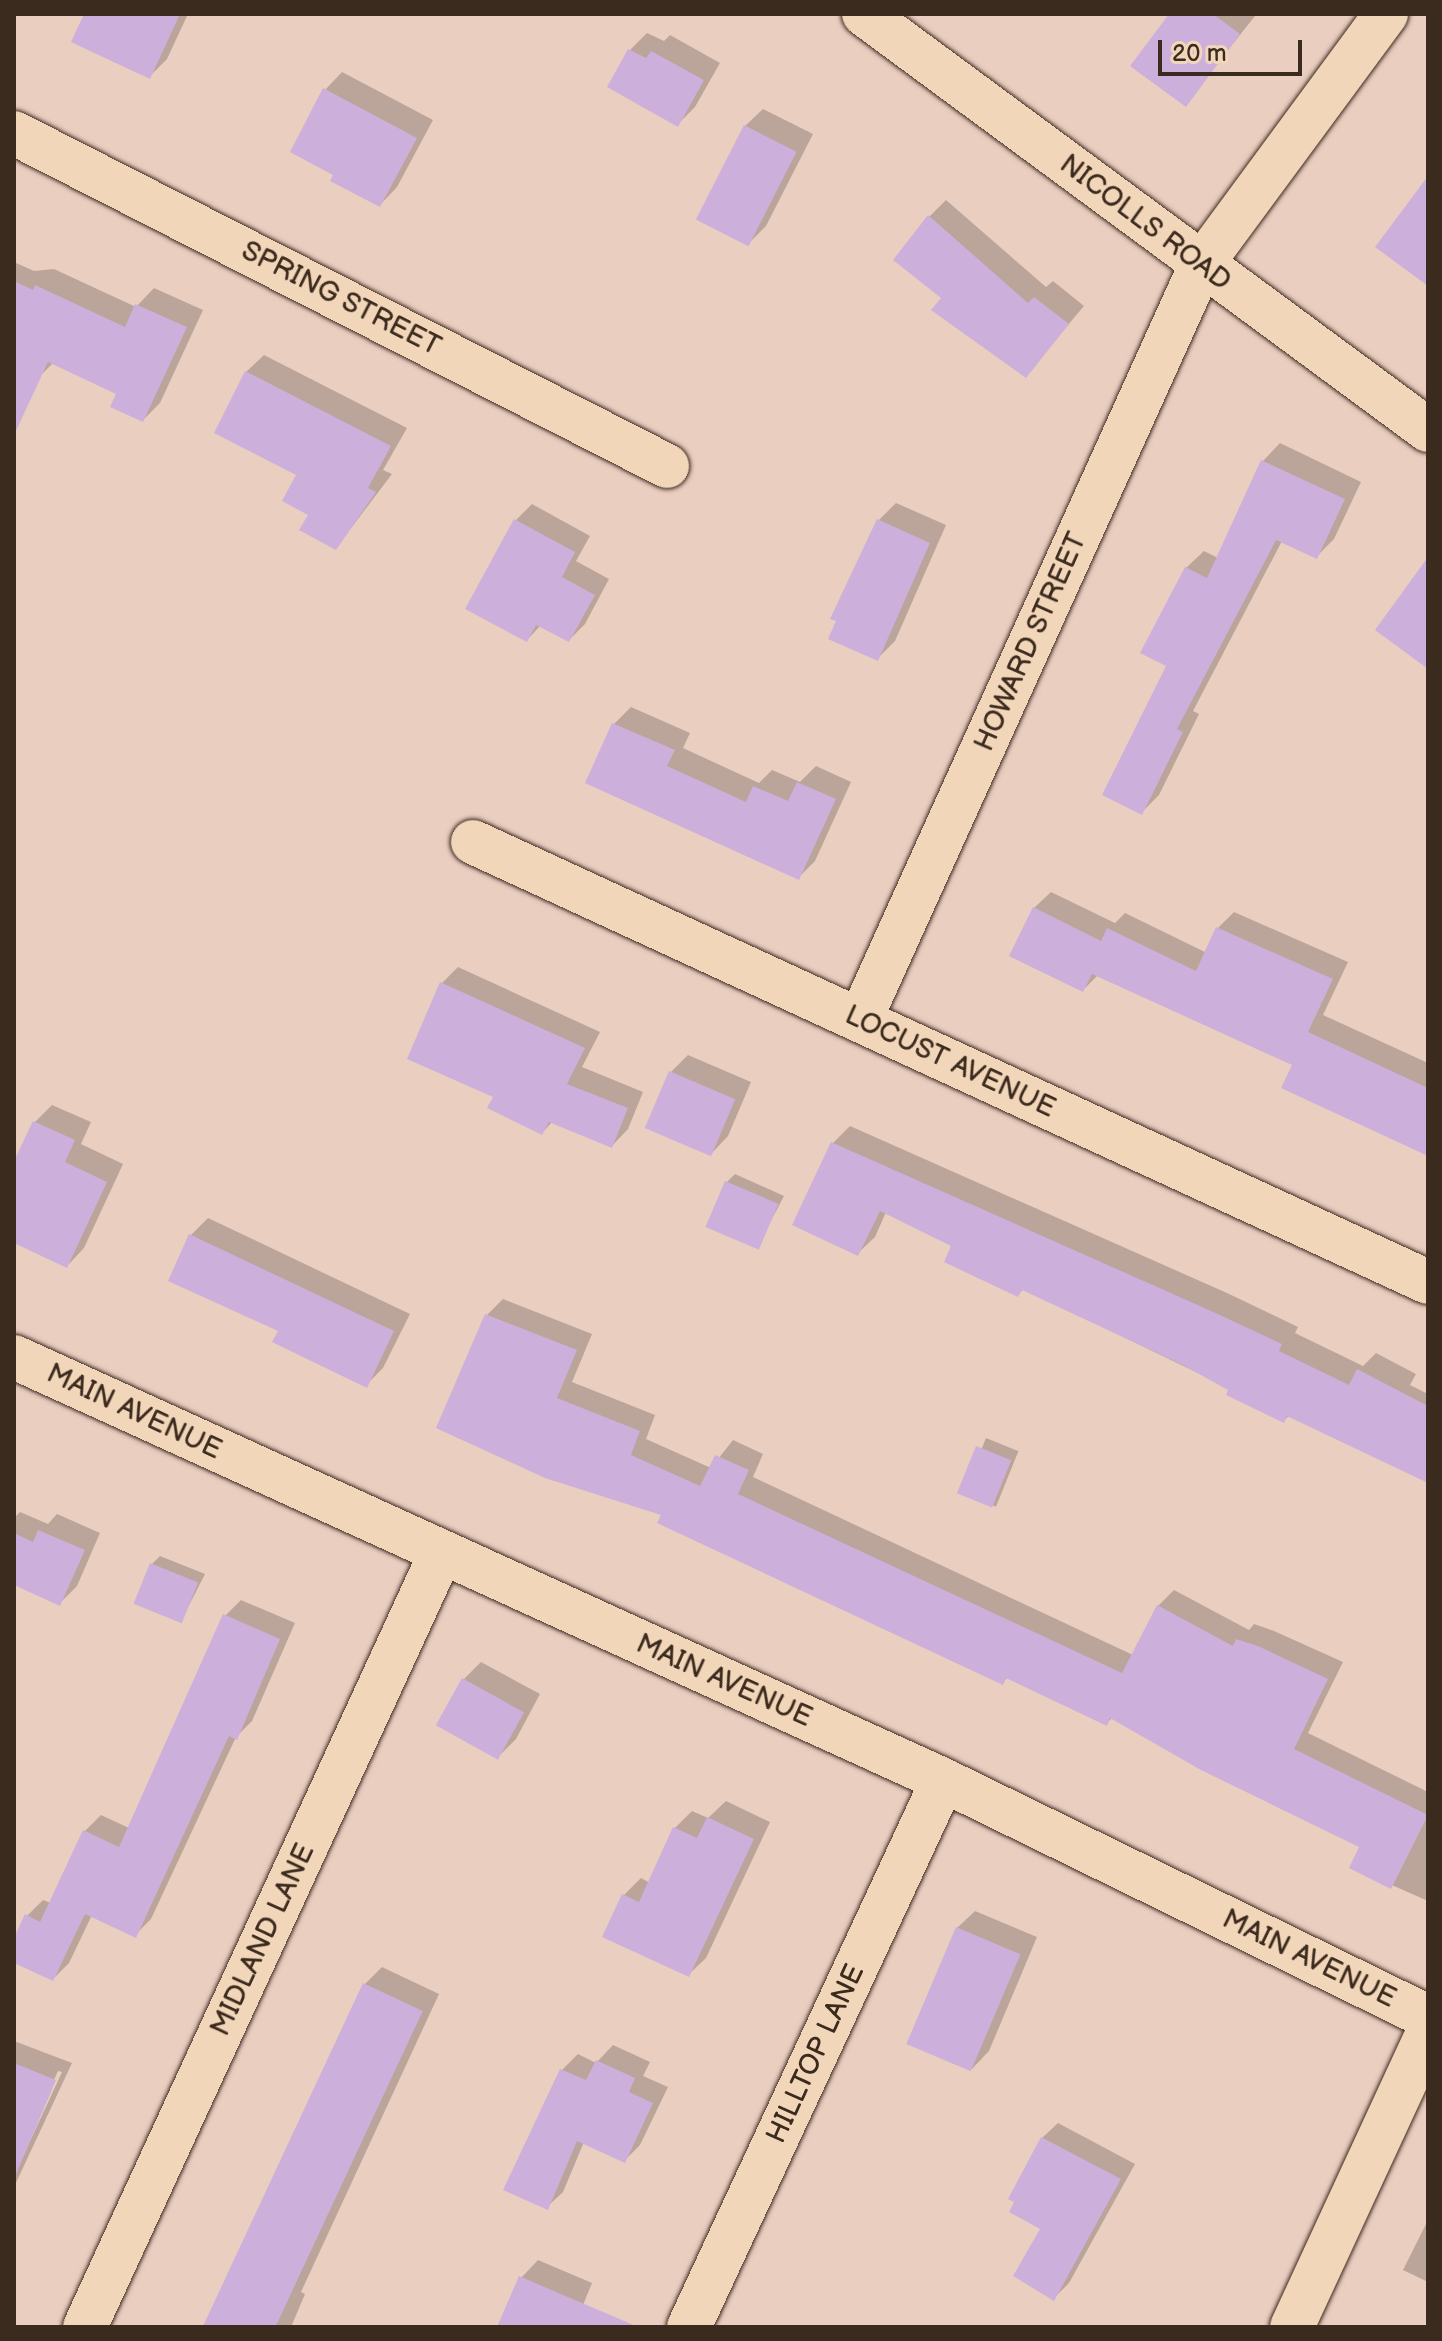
<!DOCTYPE html>
<style>
body{margin:0}
#map{position:relative;width:1442px;height:2341px;overflow:hidden;background:#eacec0;font-family:"Balsamiq Sans",sans-serif}
div>[style]{position:absolute}
.shadow>*{inset:0;background:#0003;transform-origin:0 0}
.building>*{inset:0;background:#ccafdb;transform-origin:0 0}
.roads{filter:drop-shadow(0 0 2px #3b2a1e) drop-shadow(0 0 2px #3b2a1e)}
.minor>*{height:44px;margin:-22px;padding:0 22px;transform-origin:22px;border-radius:22px;background:#f2d6b9}
span{translate:-50% -50%;white-space:nowrap;text-align:center;line-height:1.15;-webkit-text-stroke:6px #f2d6b9;paint-order:stroke}
.street-label{font-size:28px;color:#3b2a1e}
.frame{position:absolute;inset:0;border:16px solid #3b2a1e;pointer-events:none}
.scale{position:absolute;left:1158px;top:40px;width:144px;height:36px;box-sizing:border-box;border:4px solid #3b2a1e;border-top:0;padding-left:10px;font-size:24px;line-height:28px;white-space:nowrap;color:#3b2a1e;-webkit-text-stroke:6px #f2d6b9;paint-order:stroke}
</style>
<div id="map">
<div class="shadow">
<div style="clip-path:polygon(87px 14px,188px 14px,167px 59px,149px 77px)"></div>
<div style="clip-path:polygon(1171px 14px,1255px 16px,1185px 104px)"></div>
<div style="clip-path:polygon(647px 33px,664px 41px,670px 35px,720px 63px,695px 107px,678px 124px,610px 86px,630px 50px)"></div>
<div style="clip-path:polygon(342px 72px,433px 120px,397px 187px,380px 205px,336px 174px,325px 90px)"></div>
<div style="clip-path:polygon(763px 109px,813px 134px,766px 226px,749px 243px,745px 126px)"></div>
<div style="clip-path:polygon(946px 200px,1046px 287px,1053px 281px,1084px 306px,1025px 376px,944px 298px,929px 217px)"></div>
<div style="clip-path:polygon(14px 262px,34px 271px,54px 269px,136px 307px,154px 288px,203px 310px,160px 403px,143px 420px,118px 393px,53px 363px,40px 376px,14px 364px)"></div>
<div style="clip-path:polygon(264px 355px,407px 428px,383px 470px,392px 474px,336px 548px,310px 515px,299px 474px,246px 372px)"></div>
<div style="clip-path:polygon(1280px 443px,1361px 482px,1334px 539px,1316px 557px,1282px 541px,1193px 711px,1199px 714px,1159px 795px,1141px 813px,1186px 568px,1204px 551px,1218px 558px,1263px 461px)"></div>
<div style="clip-path:polygon(896px 503px,946px 525px,895px 641px,878px 658px,878px 521px)"></div>
<div style="clip-path:polygon(532px 504px,590px 536px,576px 561px,609px 579px,585px 624px,569px 640px,541px 625px,527px 640px,468px 609px,516px 520px)"></div>
<div style="clip-path:polygon(631px 707px,690px 733px,683px 748px,759px 783px,772px 770px,800px 782px,816px 766px,851px 782px,815px 861px,798px 878px,614px 724px)"></div>
<div style="clip-path:polygon(1051px 892px,1115px 923px,1125px 913px,1207px 953px,1218px 928px,1234px 912px,1348px 962px,1323px 1015px,1428px 1063px,1428px 1154px,1295px 1064px,1098px 975px,1083px 990px,1034px 908px)"></div>
<div style="clip-path:polygon(458px 967px,600px 1032px,582px 1067px,643px 1092px,628px 1129px,612px 1146px,553px 1121px,542px 1133px,495px 1096px,442px 983px)"></div>
<div style="clip-path:polygon(688px 1055px,751px 1082px,728px 1136px,711px 1154px,671px 1072px)"></div>
<div style="clip-path:polygon(52px 1105px,91px 1122px,81px 1144px,123px 1164px,84px 1248px,67px 1266px,14px 1241px,14px 1166px,35px 1122px)"></div>
<div style="clip-path:polygon(850px 1126px,1227px 1293px,1298px 1327px,1295px 1333px,1363px 1366px,1376px 1353px,1416px 1374px,1410px 1385px,1428px 1394px,1428px 1480px,1290px 1415px,1283px 1421px,1231px 1389px,1024px 1289px,1018px 1294px,954px 1245px,886px 1212px,875px 1237px,857px 1254px,795px 1224px,833px 1143px)"></div>
<div style="clip-path:polygon(735px 1174px,784px 1196px,757px 1247px,727px 1182px)"></div>
<div style="clip-path:polygon(208px 1218px,410px 1314px,383px 1368px,366px 1385px,280px 1330px,171px 1280px,191px 1235px)"></div>
<div style="clip-path:polygon(503px 1299px,592px 1334px,572px 1382px,655px 1415px,646px 1439px,711px 1468px,733px 1440px,763px 1454px,753px 1477px,1133px 1655px,1158px 1606px,1174px 1590px,1249px 1630px,1254px 1624px,1274px 1631px,1343px 1662px,1308px 1733px,1428px 1792px,1428px 1901px,1351px 1867px,1362px 1846px,1113px 1717px,1106px 1724px,1009px 1676px,1003px 1682px,663px 1514px,585px 1485px,487px 1315px)"></div>
<div style="left:986px;top:1438px;width:35px;height:60px;rotate:22deg"></div>
<div style="clip-path:polygon(20px 1512px,48px 1524px,57px 1514px,100px 1533px,77px 1586px,60px 1603px,14px 1583px,14px 1518px)"></div>
<div style="clip-path:polygon(160px 1556px,205px 1574px,181px 1621px,152px 1564px)"></div>
<div style="clip-path:polygon(241px 1600px,295px 1623px,252px 1721px,236px 1737px,151px 1919px,135px 1935px,92px 1915px,69px 1963px,53px 1979px,14px 1961px,14px 1943px,27px 1916px,43px 1900px,51px 1903px,85px 1831px,101px 1815px,129px 1828px,225px 1616px)"></div>
<div style="clip-path:polygon(481px 1662px,540px 1694px,516px 1739px,499px 1756px,464px 1679px)"></div>
<div style="clip-path:polygon(726px 1801px,770px 1822px,706px 1958px,688px 1975px,624px 1895px,641px 1878px,650px 1883px,675px 1828px,692px 1811px,708px 1818px)"></div>
<div style="clip-path:polygon(975px 1911px,1037px 1937px,989px 2051px,972px 2069px,957px 1928px)"></div>
<div style="clip-path:polygon(382px 1967px,439px 1994px,301px 2292px,305px 2294px,291px 2327px,211px 2327px,365px 1984px)"></div>
<div style="clip-path:polygon(14px 2041px,72px 2063px,14px 2187px,14px 2176px,62px 2072px,58px 2071px,14px 2166px)"></div>
<div style="clip-path:polygon(613px 2045px,650px 2062px,643px 2076px,668px 2087px,640px 2145px,624px 2161px,584px 2142px,563px 2192px,547px 2207px,506px 2189px,562px 2070px,578px 2054px,596px 2063px)"></div>
<div style="clip-path:polygon(1058px 2123px,1135px 2164px,1069px 2283px,1054px 2298px,1043px 2229px,1010px 2198px,1042px 2138px)"></div>
<div style="clip-path:polygon(1428px 2220px,1428px 2282px,1403px 2270px)"></div>
<div style="clip-path:polygon(538px 2260px,592px 2283px,574px 2327px,500px 2327px,521px 2278px)"></div>
</div>
<div class="building">
<div style="clip-path:polygon(84px 14px,180px 14px,150px 79px,71px 42px)"></div>
<div style="clip-path:polygon(1169px 14px,1213px 14px,1240px 34px,1186px 107px,1130px 66px)"></div>
<div style="clip-path:polygon(628px 49px,646px 58px,651px 51px,704px 80px,678px 127px,607px 87px)"></div>
<div style="clip-path:polygon(323px 88px,417px 138px,380px 207px,330px 181px,333px 175px,290px 152px)"></div>
<div style="left:744px;top:125px;width:59px;height:106px;rotate:27deg"></div>
<div style="clip-path:polygon(1428px 176px,1428px 286px,1375px 247px)"></div>
<div style="clip-path:polygon(928px 215px,1028px 303px,1034px 297px,1069px 324px,1026px 378px,931px 310px,941px 298px,893px 260px)"></div>
<div style="clip-path:polygon(14px 281px,33px 290px,35px 285px,125px 327px,135px 304px,187px 327px,143px 422px,110px 407px,116px 394px,48px 362px,14px 435px)"></div>
<div style="clip-path:polygon(245px 371px,391px 446px,368px 488px,376px 492px,336px 550px,299px 530px,308px 515px,282px 501px,296px 475px,214px 433px)"></div>
<div style="clip-path:polygon(1261px 460px,1345px 499px,1317px 559px,1276px 540px,1177px 729px,1183px 732px,1142px 815px,1102px 795px,1166px 666px,1140px 653px,1185px 567px,1207px 578px)"></div>
<div style="clip-path:polygon(514px 519px,575px 552px,562px 577px,595px 595px,569px 642px,536px 625px,527px 642px,465px 609px)"></div>
<div style="clip-path:polygon(877px 519px,930px 543px,878px 661px,828px 639px,836px 621px,830px 619px)"></div>
<div style="clip-path:polygon(1428px 557px,1428px 669px,1375px 630px)"></div>
<div style="clip-path:polygon(612px 723px,675px 750px,667px 766px,746px 802px,753px 786px,788px 801px,797px 782px,836px 799px,799px 880px,585px 783px)"></div>
<div style="clip-path:polygon(1033px 907px,1101px 941px,1107px 928px,1196px 971px,1216px 927px,1333px 979px,1308px 1032px,1428px 1088px,1428px 1156px,1281px 1088px,1292px 1065px,1092px 974px,1083px 992px,1009px 956px)"></div>
<div style="clip-path:polygon(440px 982px,585px 1048px,567px 1084px,628px 1108px,612px 1148px,549px 1122px,542px 1135px,487px 1108px,493px 1097px,407px 1059px)"></div>
<div style="left:669px;top:1071px;width:72px;height:62px;rotate:23deg"></div>
<div style="clip-path:polygon(33px 1121px,75px 1140px,65px 1162px,107px 1182px,67px 1268px,14px 1243px,14px 1161px)"></div>
<div style="clip-path:polygon(831px 1142px,1209px 1310px,1282px 1344px,1279px 1351px,1349px 1385px,1357px 1369px,1428px 1406px,1428px 1483px,1287px 1416px,1284px 1423px,1226px 1395px,1228px 1390px,1183px 1365px,1022px 1290px,1018px 1297px,944px 1262px,951px 1246px,880px 1211px,858px 1256px,792px 1225px)"></div>
<div style="left:725px;top:1181px;width:58px;height:50px;rotate:23deg"></div>
<div style="clip-path:polygon(189px 1234px,394px 1331px,367px 1388px,272px 1342px,278px 1331px,168px 1281px)"></div>
<div style="clip-path:polygon(485px 1314px,577px 1350px,557px 1398px,640px 1431px,631px 1455px,700px 1486px,715px 1455px,749px 1470px,738px 1494px,1122px 1673px,1157px 1605px,1233px 1646px,1236px 1639px,1258px 1646px,1328px 1679px,1294px 1749px,1428px 1815px,1391px 1889px,1349px 1868px,1359px 1847px,1201px 1770px,1110px 1718px,1107px 1726px,1006px 1678px,1003px 1685px,657px 1523px,661px 1515px,545px 1478px,436px 1428px)"></div>
<div style="left:976px;top:1446px;width:38px;height:51px;rotate:22deg"></div>
<div style="clip-path:polygon(38px 1530px,85px 1550px,60px 1606px,14px 1585px,14px 1533px,33px 1542px)"></div>
<div style="left:150px;top:1563px;width:52px;height:44px;rotate:22deg"></div>
<div style="clip-path:polygon(223px 1614px,280px 1639px,237px 1740px,229px 1736px,136px 1938px,85px 1914px,53px 1981px,14px 1963px,14px 1938px,25px 1914px,40px 1922px,83px 1830px,119px 1847px)"></div>
<div style="left:462px;top:1678px;width:71px;height:54px;rotate:29deg"></div>
<div style="clip-path:polygon(707px 1817px,754px 1839px,689px 1977px,602px 1937px,622px 1894px,639px 1902px,673px 1827px,697px 1838px)"></div>
<div style="left:956px;top:1927px;width:70px;height:127px;rotate:23deg"></div>
<div style="left:363px;top:1983px;width:66px;height:377px;rotate:25deg"></div>
<div style="clip-path:polygon(596px 2060px,635px 2078px,629px 2092px,653px 2103px,625px 2163px,577px 2141px,548px 2210px,503px 2190px,560px 2069px,586px 2080px)"></div>
<div style="clip-path:polygon(14px 2063px,56px 2080px,14px 2179px)"></div>
<div style="clip-path:polygon(1041px 2137px,1121px 2179px,1054px 2301px,1013px 2276px,1040px 2229px,1009px 2212px,1014px 2202px,1008px 2199px)"></div>
<div style="clip-path:polygon(519px 2276px,638px 2327px,497px 2327px)"></div>
</div>
<div class="roads">
<div class="minor">
<div style="left:864px;top:14px;width:701px;rotate:36.41deg"></div>
<div style="left:14px;top:133px;width:733px;rotate:27.02deg"></div>
<div style="left:473px;top:842px;width:1051px;rotate:24.74deg"></div>
<div style="left:860px;top:1020px;width:828px;rotate:-65.69deg"></div>
<div style="left:1201px;top:265px;width:312px;rotate:-53.6deg"></div>
<div style="left:14px;top:1357px;width:1021px;rotate:24.48deg"></div>
<div style="left:943px;top:1780px;width:540px;rotate:26.04deg"></div>
<div style="left:85px;top:2327px;width:852px;rotate:-65.3deg"></div>
<div style="left:689px;top:2327px;width:603px;rotate:-65.09deg"></div>
<div style="left:1292px;top:2327px;width:324px;rotate:-65.2deg"></div>
</div>
</div>
<div class="street-label">
<span style="left:1145px;top:223px;rotate:37deg">NICOLLS ROAD</span>
<span style="left:341px;top:299px;rotate:27deg">SPRING STREET</span>
<span style="left:1031px;top:642px;rotate:-66deg">HOWARD STREET</span>
<span style="left:950px;top:1062px;rotate:25deg">LOCUST AVENUE</span>
<span style="left:134px;top:1412px;rotate:25deg">MAIN AVENUE</span>
<span style="left:724px;top:1681px;rotate:24deg">MAIN AVENUE</span>
<span style="left:263px;top:1940px;rotate:-65deg">MIDLAND LANE</span>
<span style="left:1309px;top:1959px;rotate:26deg">MAIN AVENUE</span>
<span style="left:816px;top:2054px;rotate:-65deg">HILLTOP LANE</span>
</div>
<div class="frame"></div>
<div class="scale">20 m</div>
</div>
